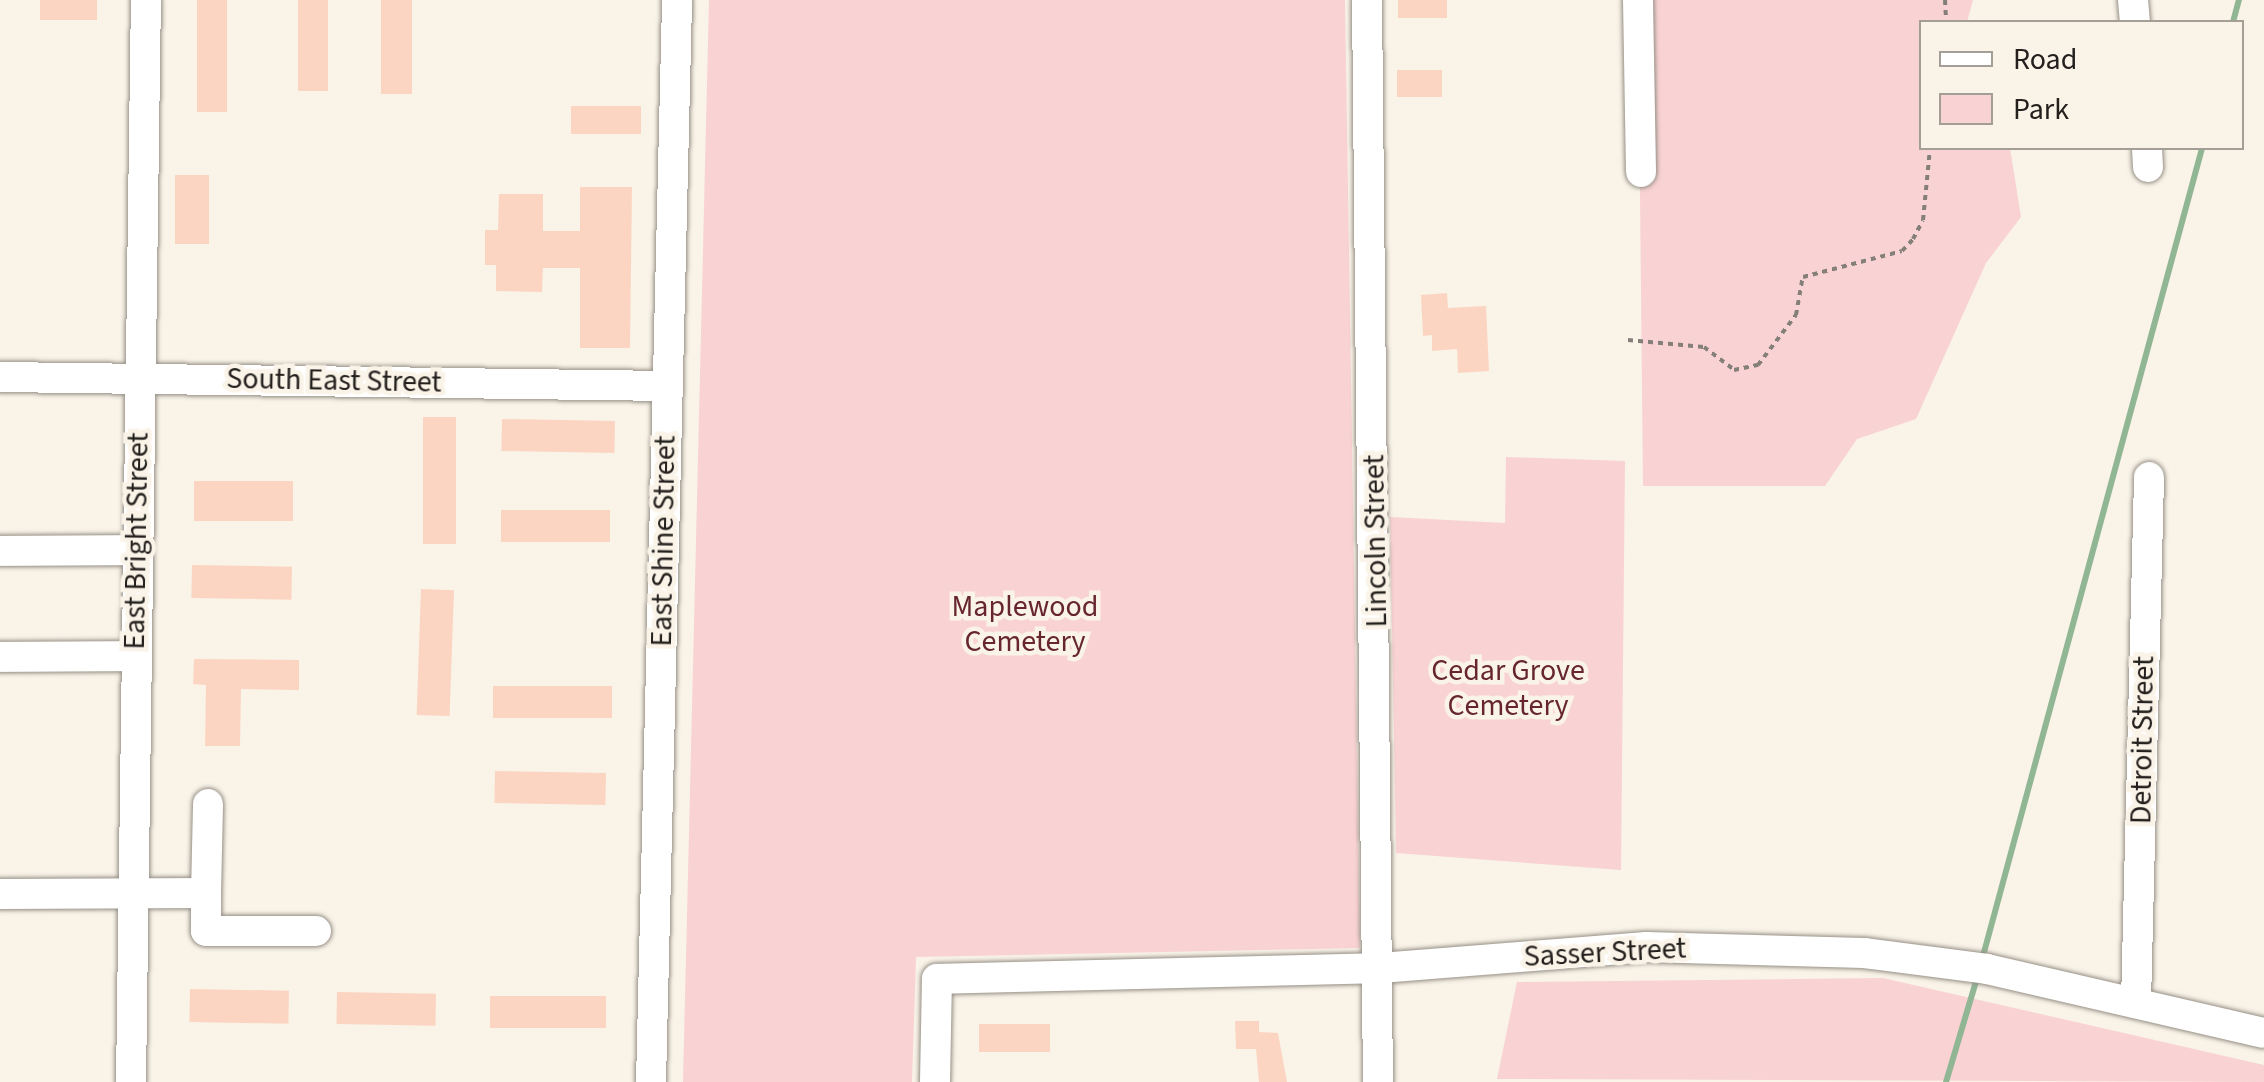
<!DOCTYPE html>
<style>
body{margin:0}
#map{position:relative;width:2264px;height:1082px;overflow:hidden;background:#f9f3e8;font-family:"Source Sans 3",sans-serif}
div>[style]{position:absolute}
.green>*{inset:0;background:#f9d2d4}
.stream>*{height:6px;margin:-3px;padding:0 3px;transform-origin:3px;border-radius:3px;background:#91b694}
.building>*{inset:0;background:#fcd5c2;transform-origin:0 0}
.path>*{height:4px;margin-top:-2px;transform-origin:0;background:repeating-linear-gradient(90deg,#847f79 0 5px,transparent 0 10px)}
.roads{filter:drop-shadow(0 0 2px #969086) drop-shadow(0 0 2px #969086)}
.minor>*{height:30px;margin:-15px;padding:0 15px;transform-origin:15px;border-radius:15px;background:#fff}
span{translate:-50% -50%;white-space:nowrap;text-align:center;line-height:1.15;-webkit-text-stroke:9px #f9f3e8;paint-order:stroke}
.street-label{font-size:30px;color:#23201d}
.park-label{font-size:30px;color:#67262f}
.legend{position:absolute;left:1919px;top:20px;width:325px;height:130px;box-sizing:border-box;background:#f9f3e8;border:2px solid #a39f97;margin:0;padding:12px 18px;list-style:none;font-size:30px;color:#23201d}
.legend li{display:flex;align-items:center;gap:20px;height:50px}
.legend b{width:50px;border:2px solid #a39f97}
</style>
<div id="map">
<div class="green">
<div style="clip-path:polygon(709px 0,1345px 0,1360px 948px,916px 957px,912px 1082px,683px 1082px)"></div>
<div style="clip-path:polygon(1638px 0,1973px 0,1967px 22px,1922px 22px,1922px 148px,2010px 148px,2021px 217px,1986px 263px,1916px 419px,1857px 439px,1825px 486px,1643px 486px)"></div>
<div style="clip-path:polygon(1506px 457px,1625px 461px,1621px 870px,1396px 853px,1390px 517px,1505px 523px)"></div>
<div style="clip-path:polygon(1883px 978px,2264px 1065px,2264px 1082px,1497px 1079px,1517px 982px)"></div>
</div>
<div class="stream">
<div style="left:2233px;top:22px;width:23px;rotate:-75deg"></div>
<div style="left:1983px;top:956px;width:837px;rotate:-74.83deg"></div>
<div style="left:1946px;top:1082px;width:109px;rotate:-73.4deg"></div>
</div>
<div class="building">
<div style="left:40px;top:0;width:57px;height:20px"></div>
<div style="left:197px;top:0;width:30px;height:112px"></div>
<div style="left:298px;top:0;width:30px;height:91px"></div>
<div style="left:381px;top:0;width:31px;height:94px"></div>
<div style="left:1398px;top:0;width:49px;height:18px"></div>
<div style="left:1397px;top:70px;width:45px;height:27px"></div>
<div style="left:571px;top:106px;width:70px;height:28px"></div>
<div style="left:175px;top:175px;width:34px;height:69px"></div>
<div style="clip-path:polygon(580px 187px,632px 187px,630px 348px,580px 348px,580px 268px,543px 268px,542px 292px,496px 291px,496px 265px,485px 265px,485px 230px,498px 230px,499px 194px,543px 194px,543px 231px,580px 231px)"></div>
<div style="clip-path:polygon(1447px 293px,1448px 308px,1486px 306px,1489px 371px,1458px 373px,1457px 349px,1432px 351px,1432px 335px,1423px 336px,1421px 295px)"></div>
<div style="left:423px;top:417px;width:33px;height:127px"></div>
<div style="left:502px;top:419px;width:113px;height:32px;rotate:1deg"></div>
<div style="left:194px;top:481px;width:99px;height:40px"></div>
<div style="left:610px;top:510px;width:32px;height:109px;rotate:90deg"></div>
<div style="left:192px;top:565px;width:100px;height:33px;rotate:1deg"></div>
<div style="left:421px;top:589px;width:33px;height:126px;rotate:2deg"></div>
<div style="clip-path:polygon(194px 659px,299px 660px,299px 690px,241px 689px,240px 746px,205px 746px,206px 685px,193px 684px)"></div>
<div style="left:493px;top:686px;width:119px;height:32px"></div>
<div style="left:495px;top:771px;width:111px;height:32px;rotate:1deg"></div>
<div style="left:190px;top:989px;width:99px;height:33px;rotate:1deg"></div>
<div style="left:337px;top:992px;width:99px;height:32px;rotate:1deg"></div>
<div style="left:490px;top:996px;width:116px;height:32px"></div>
<div style="clip-path:polygon(1235px 1021px,1259px 1021px,1259px 1032px,1278px 1033px,1287px 1082px,1259px 1082px,1256px 1049px,1236px 1049px)"></div>
<div style="left:979px;top:1024px;width:71px;height:28px"></div>
</div>
<div class="path">
<div style="left:1945px;top:0;width:22px;rotate:87deg"></div>
<div style="left:1628px;top:340px;width:76px;rotate:5.3deg"></div>
<div style="left:1704px;top:347px;width:38px;rotate:37deg"></div>
<div style="left:1734px;top:370px;width:25px;rotate:-12deg"></div>
<div style="left:1758px;top:365px;width:63px;rotate:-52.8deg"></div>
<div style="left:1796px;top:315px;width:39px;rotate:-80deg"></div>
<div style="left:1803px;top:277px;width:102px;rotate:-14.7deg"></div>
<div style="left:1902px;top:251px;width:16px;rotate:-47deg"></div>
<div style="left:1913px;top:239px;width:21px;rotate:-62deg"></div>
<div style="left:1923px;top:220px;width:72px;rotate:-84.4deg"></div>
</div>
<div class="roads">
<div class="minor">
<div style="left:1367px;top:0;width:1082px;rotate:89.42deg"></div>
<div style="left:1638px;top:0;width:172px;rotate:89deg"></div>
<div style="left:2133px;top:0;width:22px;rotate:85deg"></div>
<div style="left:2147px;top:148px;width:19px;rotate:87deg"></div>
<div style="left:0;top:377px;width:668px;rotate:0.77deg"></div>
<div style="left:0;top:551px;width:137px;rotate:-0.4deg"></div>
<div style="left:0;top:657px;width:135px;rotate:-0.4deg"></div>
<div style="left:206px;top:893px;width:89px;rotate:-88.7deg"></div>
<div style="left:0;top:894px;width:206px;rotate:-0.3deg"></div>
<div style="left:206px;top:893px;width:38px;rotate:90deg"></div>
<div style="left:206px;top:931px;width:110px"></div>
<div style="left:2136px;top:1003px;width:526px;rotate:-88.58deg"></div>
<div style="left:131px;top:1082px;width:1082px;rotate:-89.21deg"></div>
<div style="left:651px;top:1082px;width:1082px;rotate:-88.62deg"></div>
<div style="left:935px;top:1082px;width:103px;rotate:-88.9deg"></div>
<div style="left:937px;top:979px;width:443px;rotate:-1.4deg"></div>
<div style="left:1380px;top:968px;width:267px;rotate:-4.5deg"></div>
<div style="left:1646px;top:947px;width:218px;rotate:1.6deg"></div>
<div style="left:1864px;top:953px;width:124px;rotate:7.4deg"></div>
<div style="left:1987px;top:969px;width:284px;rotate:13deg"></div>
</div>
</div>
<div class="street-label">
<span style="left:334px;top:381px;rotate:1deg">South East Street</span>
<span style="left:137px;top:541px;rotate:-89deg">East Bright Street</span>
<span style="left:664px;top:541px;rotate:-89deg">East Shine Street</span>
<span style="left:1376px;top:541px;rotate:-91deg">Lincoln Street</span>
<span style="left:2143px;top:740px;rotate:-89deg">Detroit Street</span>
<span style="left:1605px;top:953px;rotate:-3deg">Sasser Street</span>
</div>
<div class="park-label">
<span style="left:1025px;top:624px">Maplewood<br>Cemetery</span>
<span style="left:1508px;top:688px">Cedar Grove<br>Cemetery</span>
</div>
<ul class="legend">
<li><b style="height:12px;background:#fff"></b>Road</li>
<li><b style="height:28px;background:#f9d2d4"></b>Park</li>
</ul>
</div>
